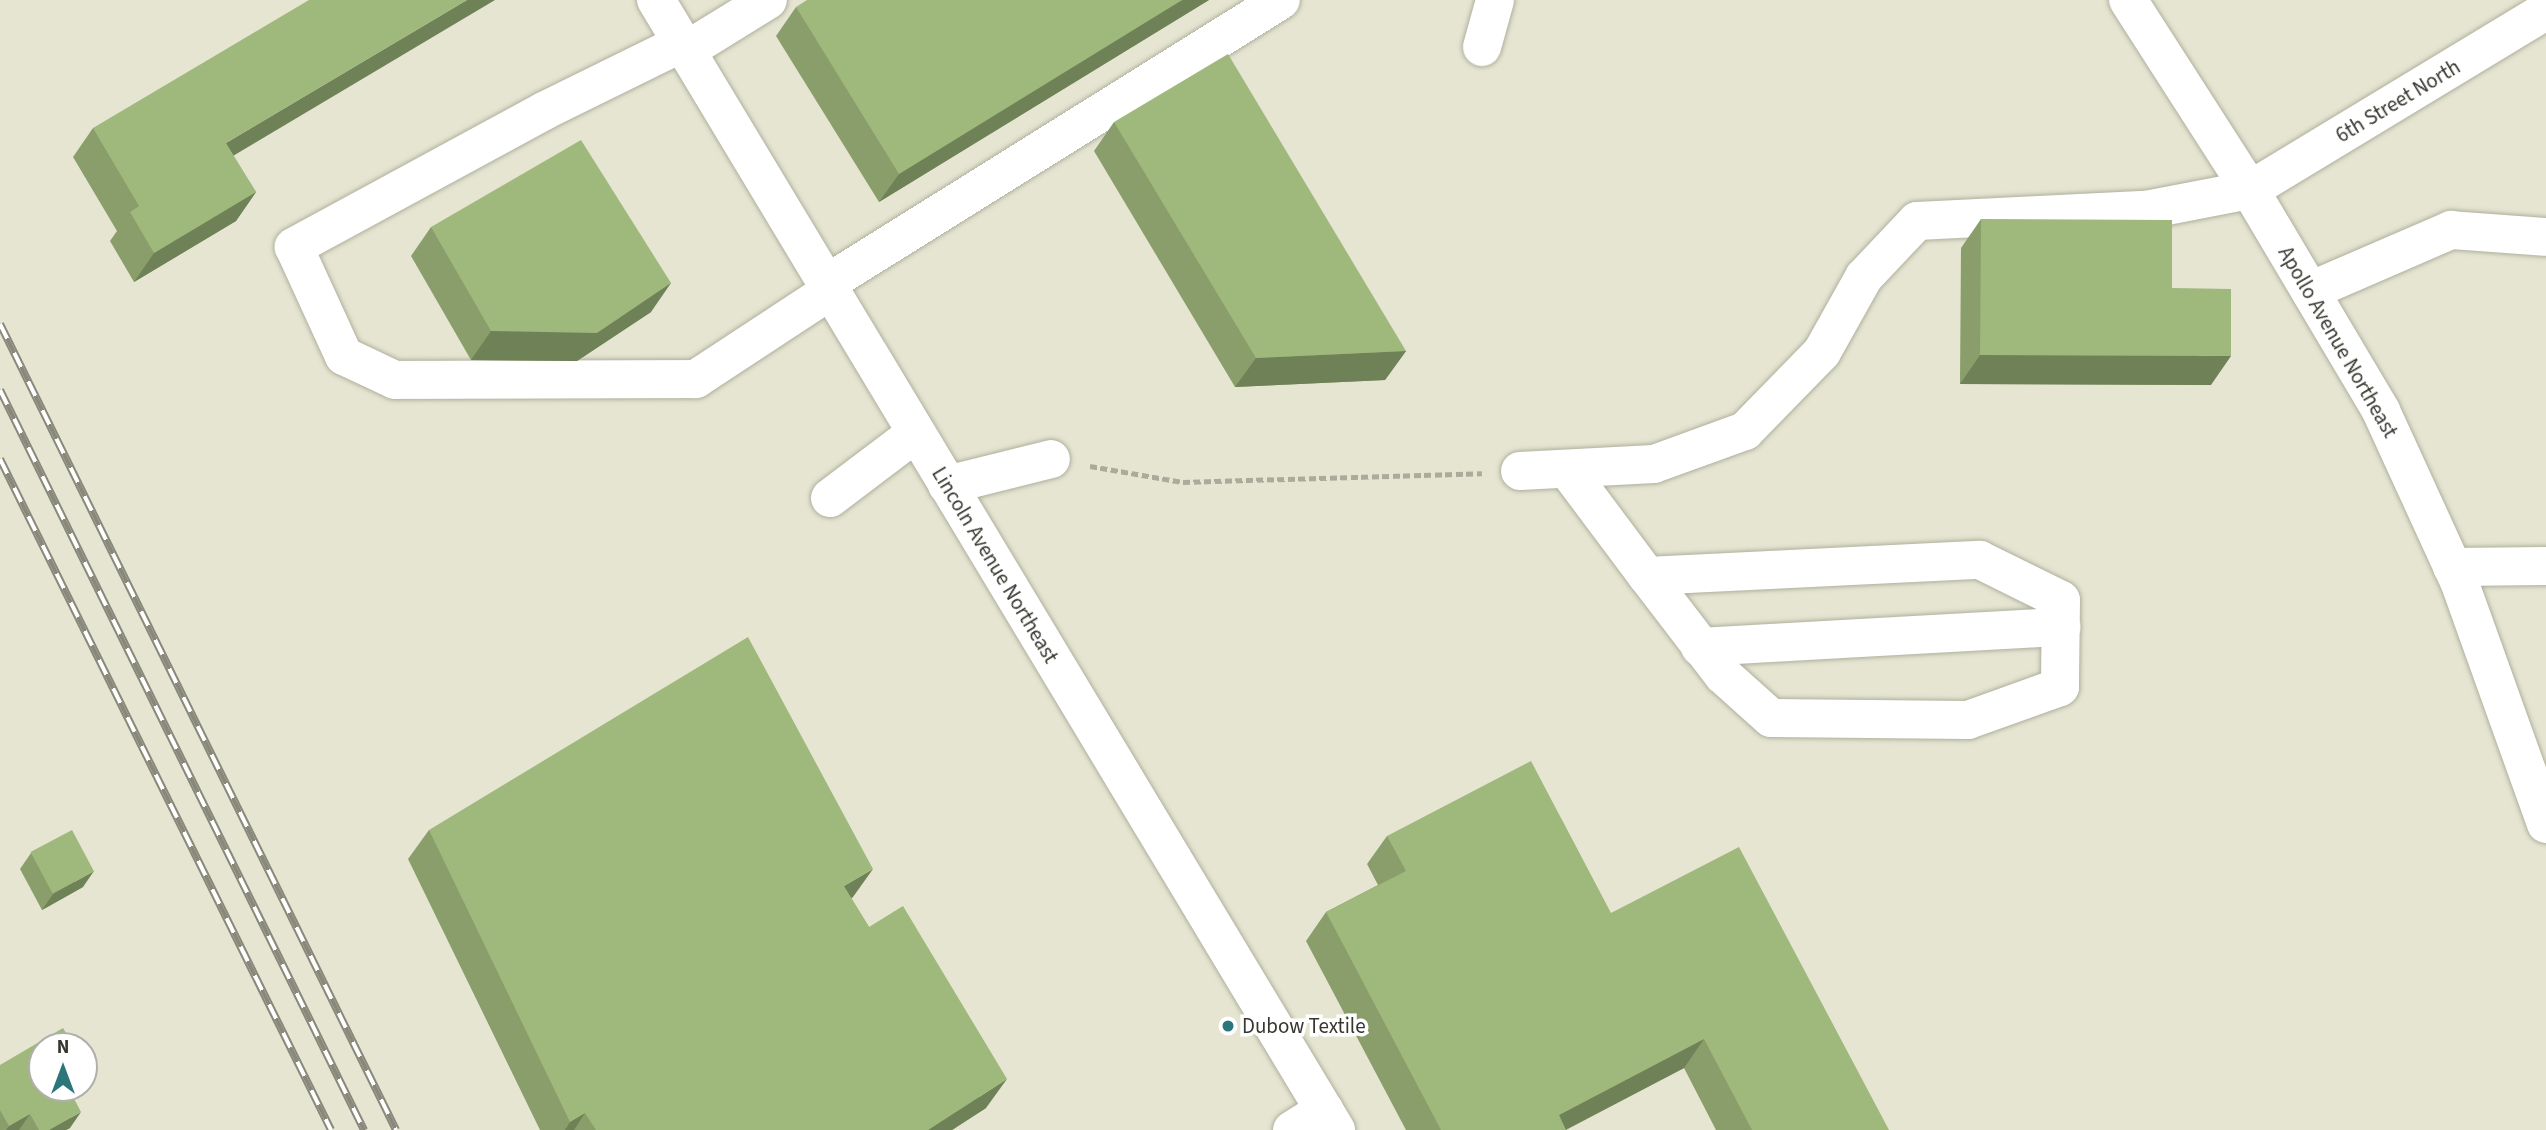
<!DOCTYPE html>
<style>
body{margin:0}
#map{position:relative;width:2546px;height:1130px;overflow:hidden;background:#e5e5d2;font-family:"Source Sans 3",sans-serif}
div>[style]{position:absolute}
.path>*{height:4.5px;margin-top:-2.25px;transform-origin:0;background:repeating-linear-gradient(90deg,#abab9c 0 7px,transparent 0 10.5px)}
.roads{filter:drop-shadow(0 0 2px #afb09d) drop-shadow(0 0 2px #afb09d)}
.minor>*{height:38px;margin:-19px;padding:0 19px;transform-origin:19px;border-radius:19px;background:#fff}
.rail>*{height:8px;margin-top:-4px;transform-origin:0;background:repeating-linear-gradient(90deg,#fff 0 16px,#88887b 0 32px);box-sizing:border-box;border-block:2px solid #88887b}
.wall>*{inset:0;background:#899e6a}
.shaded-wall>*{inset:0;background:#6f8156}
.building>*{inset:0;background:#9fb87b;transform-origin:0 0}
.dots>*{width:19px;height:19px;translate:-50% -50%;box-sizing:border-box;border:4px solid #fff;border-radius:50%}
span{translate:-50% -50%;white-space:nowrap;text-align:center;line-height:1.15;-webkit-text-stroke:7px #fff;paint-order:stroke}
.street-label{font-size:21px;color:#373730}
.poi-label{font-size:21px;color:#373730}
.left{translate:0 -50%;text-align:left}
.north{position:absolute;left:28px;top:1032px;width:70px;height:70px;box-sizing:border-box;background:#fff;border:2px solid #afafac;border-radius:50%;rotate:0deg;font-size:19px;font-weight:700;line-height:28px;text-align:center;color:#373730}
.north::after{content:'';display:block;margin:auto;width:24px;height:32px;background:#2c767b;clip-path:polygon(50% 0,100% 100%,50% 72%,0 100%)}
</style>
<div id="map">
<div class="path">
<div style="left:1090px;top:466px;width:94px;rotate:9.8deg"></div>
<div style="left:1183px;top:482px;width:299px;rotate:-1.7deg"></div>
</div>
<div class="roads">
<div class="minor">
<div style="left:656px;top:0;width:1319px;rotate:58.96deg"></div>
<div style="left:2128px;top:0;width:226px;rotate:57.3deg"></div>
<div style="left:2250px;top:190px;width:257px;rotate:59.3deg"></div>
<div style="left:2381px;top:411px;width:187px;rotate:65.4deg"></div>
<div style="left:2459px;top:581px;width:258px;rotate:70.3deg"></div>
<div style="left:682px;top:43px;width:154px;rotate:153.8deg"></div>
<div style="left:544px;top:111px;width:285px;rotate:151.5deg"></div>
<div style="left:294px;top:247px;width:120px;rotate:65.4deg"></div>
<div style="left:344px;top:356px;width:56px;rotate:25.2deg"></div>
<div style="left:395px;top:380px;width:301px;rotate:-0.2deg"></div>
<div style="left:696px;top:379px;width:160px;rotate:-33.3deg"></div>
<div style="left:1482px;top:47px;width:49px;rotate:-74.5deg"></div>
<div style="left:687px;top:50px;width:95px;rotate:-31.7deg"></div>
<div style="left:826px;top:284px;width:536px;rotate:-31.97deg"></div>
<div style="left:2310px;top:291px;width:154px;rotate:-23.4deg"></div>
<div style="left:2451px;top:230px;width:95px;rotate:4.2deg"></div>
<div style="left:1567px;top:469px;width:134px;rotate:53.2deg"></div>
<div style="left:1647px;top:576px;width:333px;rotate:-2.8deg"></div>
<div style="left:1980px;top:560px;width:90px;rotate:26.3deg"></div>
<div style="left:2061px;top:600px;width:87px;rotate:90.7deg"></div>
<div style="left:2060px;top:687px;width:98px;rotate:160.3deg"></div>
<div style="left:1968px;top:720px;width:197px;rotate:-179.4deg"></div>
<div style="left:1771px;top:718px;width:64px;rotate:-138.1deg"></div>
<div style="left:1723px;top:675px;width:125px;rotate:-127.5deg"></div>
<div style="left:1520px;top:471px;width:134px;rotate:-3deg"></div>
<div style="left:1654px;top:464px;width:97px;rotate:-19.9deg"></div>
<div style="left:1745px;top:431px;width:110px;rotate:-45.7deg"></div>
<div style="left:1822px;top:352px;width:86px;rotate:-60.8deg"></div>
<div style="left:1864px;top:277px;width:77px;rotate:-46.6deg"></div>
<div style="left:1917px;top:221px;width:229px;rotate:-2.8deg"></div>
<div style="left:2146px;top:210px;width:106px;rotate:-10.9deg"></div>
<div style="left:2250px;top:190px;width:346px;rotate:-31.2deg"></div>
<div style="left:947px;top:485px;width:107px;rotate:-14deg"></div>
<div style="left:830px;top:498px;width:108px;rotate:-37.1deg"></div>
<div style="left:2452px;top:567px;width:94px;rotate:-0.6deg"></div>
<div style="left:1700px;top:647px;width:362px;rotate:-3.2deg"></div>
<div style="left:1292px;top:1130px;width:38px;rotate:-32deg"></div>
</div>
</div>
<div class="rail">
<div style="left:0;top:324px;width:898px;rotate:63.83deg"></div>
<div style="left:0;top:390px;width:825px;rotate:63.81deg"></div>
<div style="left:0;top:459px;width:748px;rotate:63.74deg"></div>
</div>
<div class="wall">
<div style="clip-path:polygon(1209px 0,879px 202px,776px 36px,796px 7px)"></div>
<div style="clip-path:polygon(1114px 122px,1406px 351px,1385px 380px,1235px 387px,1094px 151px)"></div>
<div style="clip-path:polygon(93px 128px,233px 156px,256px 192px,236px 221px,134px 282px,110px 241px,117px 231px,73px 157px)"></div>
<div style="clip-path:polygon(1981px 219px,2172px 288px,2211px 385px,1960px 384px,1961px 248px)"></div>
<div style="clip-path:polygon(431px 227px,651px 312px,577px 361px,471px 360px,411px 256px)"></div>
<div style="clip-path:polygon(429px 830px,853px 897px,851px 898px,869px 927px,986px 1108px,952px 1130px,540px 1130px,408px 859px)"></div>
<div style="clip-path:polygon(1387px 836px,1611px 913px,1889px 1130px,1716px 1130px,1684px 1068px,1566px 1130px,1406px 1130px,1306px 941px,1326px 912px,1378px 885px,1367px 864px)"></div>
<div style="clip-path:polygon(31px 853px,83px 887px,42px 910px,20px 869px)"></div>
<div style="clip-path:polygon(0 1065px,80px 1093px,73px 1097px,70px 1128px,66px 1130px,0 1130px)"></div>
</div>
<div class="shaded-wall">
<div style="clip-path:polygon(467px 0,495px 0,206px 172px,226px 143px)"></div>
<div style="clip-path:polygon(1182px 0,1209px 0,879px 202px,899px 174px)"></div>
<div style="clip-path:polygon(256px 192px,236px 221px,134px 282px,154px 253px)"></div>
<div style="clip-path:polygon(671px 283px,651px 312px,577px 361px,471px 360px,491px 331px)"></div>
<div style="clip-path:polygon(1406px 351px,1385px 380px,1235px 387px,1256px 358px)"></div>
<div style="clip-path:polygon(1980px 355px,2231px 356px,2211px 385px,1960px 384px)"></div>
<div style="clip-path:polygon(873px 869px,853px 897px,824px 915px,844px 886px)"></div>
<div style="clip-path:polygon(94px 871px,83px 887px,42px 910px,53px 894px)"></div>
<div style="clip-path:polygon(1704px 1039px,1684px 1068px,1565px 1130px,1559px 1115px)"></div>
<div style="clip-path:polygon(91px 1077px,84px 1087px,84px 1081px)"></div>
<div style="clip-path:polygon(1007px 1079px,986px 1108px,952px 1130px,928px 1130px)"></div>
<div style="clip-path:polygon(71px 1088px,83px 1088px,80px 1093px,57px 1105px,69px 1089px)"></div>
<div style="clip-path:polygon(81px 1112px,70px 1128px,66px 1130px,49px 1130px)"></div>
<div style="clip-path:polygon(585px 1113px,574px 1130px,565px 1130px,570px 1122px)"></div>
<div style="clip-path:polygon(30px 1114px,19px 1130px,6px 1130px,9px 1126px)"></div>
</div>
<div class="building">
<div style="clip-path:polygon(309px 0,467px 0,226px 143px,256px 192px,154px 253px,130px 212px,139px 206px,93px 128px)"></div>
<div style="clip-path:polygon(807px 0,1182px 0,899px 174px,796px 7px)"></div>
<div style="clip-path:polygon(1228px 54px,1406px 351px,1256px 358px,1114px 122px)"></div>
<div style="clip-path:polygon(581px 140px,671px 283px,597px 333px,491px 331px,431px 227px)"></div>
<div style="clip-path:polygon(1981px 219px,2172px 220px,2172px 288px,2231px 289px,2231px 356px,1980px 355px)"></div>
<div style="clip-path:polygon(748px 637px,873px 869px,844px 886px,869px 927px,903px 906px,1007px 1079px,928px 1130px,596px 1130px,585px 1113px,570px 1122px,429px 830px)"></div>
<div style="clip-path:polygon(1531px 761px,1611px 913px,1739px 847px,1889px 1130px,1752px 1130px,1704px 1039px,1559px 1115px,1566px 1130px,1441px 1130px,1326px 912px,1406px 871px,1387px 836px)"></div>
<div style="left:72px;top:830px;width:47px;height:47px;rotate:62deg"></div>
<div style="clip-path:polygon(63px 1028px,74px 1046px,42px 1046px,42px 1088px,71px 1088px,69px 1089px,81px 1112px,49px 1130px,39px 1130px,30px 1114px,9px 1126px,0 1110px,0 1065px)"></div>
<div style="clip-path:polygon(84px 1064px,91px 1077px,84px 1081px)"></div>
</div>
<div class="dots">
<div style="left:1228px;top:1026px;background:#2c767b"></div>
</div>
<div class="street-label">
<span style="left:2398px;top:101px;rotate:-31deg">6th Street North</span>
<span style="left:2338px;top:342px;rotate:60deg">Apollo Avenue Northeast</span>
<span style="left:995px;top:565px;rotate:59deg">Lincoln Avenue Northeast</span>
</div>
<div class="poi-label">
<span class="left" style="left:1242px;top:1026px">Dubow Textile</span>
</div>
<div class="north">N</div>
</div>
